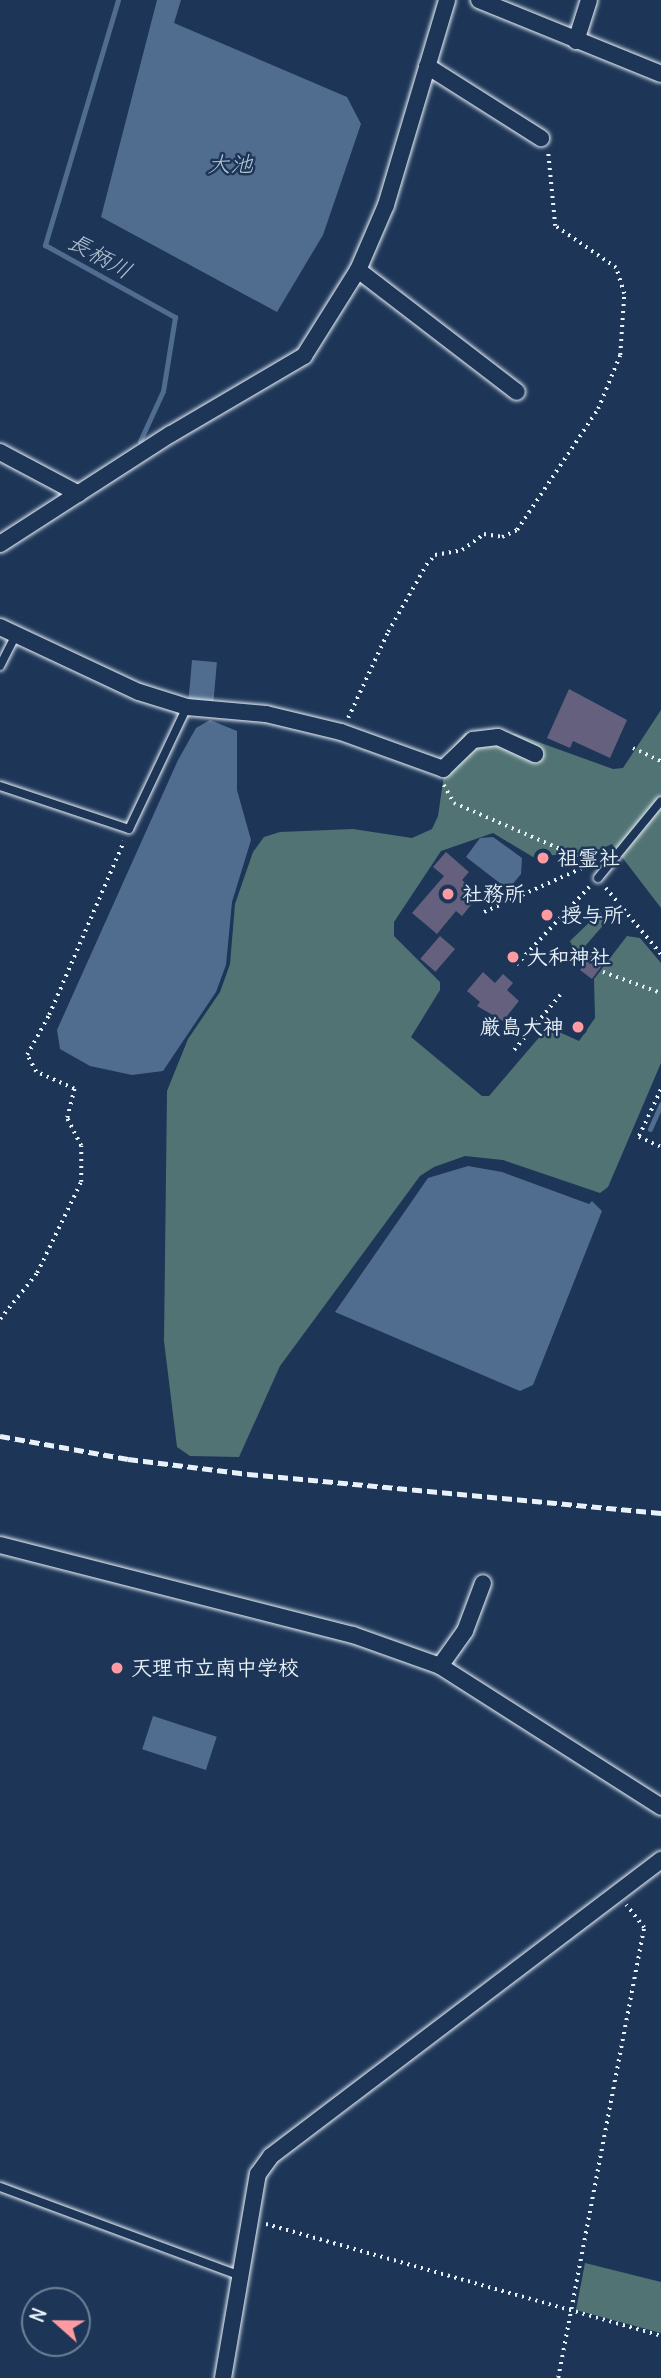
<!DOCTYPE html>
<meta charset="utf-8">
<style>
body{margin:0}
#map{position:relative;width:661px;height:2378px;overflow:hidden;background:#1d3557;font-family:Delius,"Klee One",sans-serif}
div>[style]{position:absolute}
.green>*{inset:0;background:#517374}
.water>*{inset:0;background:#506d8f;transform-origin:0 0}
.stream>*{height:5px;margin:-2.5px;padding:0 2.5px;transform-origin:2.5px;border-radius:2.5px;background:#506d8f}
.building>*{inset:0;background:#64607d;transform-origin:0 0}
.path>*{height:3.5px;margin-top:-1.75px;transform-origin:0;background:repeating-linear-gradient(90deg,#e8f1f8 0 2px,transparent 0 7px)}
.roads{filter:drop-shadow(0 0 2px #e8f1f8) drop-shadow(0 0 2px #e8f1f8)}
.lane>*{height:8px;margin:-4px;padding:0 4px;transform-origin:4px;border-radius:4px;background:#1d3557}
.street>*{height:16px;margin:-8px;padding:0 8px;transform-origin:8px;border-radius:8px;background:#1d3557}
.rail>*{height:5px;margin-top:-2.5px;transform-origin:0;background:repeating-linear-gradient(90deg,#e8f1f8 0 10px,transparent 0 15px)}
.dots>*{width:19px;height:19px;translate:-50% -50%;box-sizing:border-box;border:4px solid #1d3557;border-radius:50%}
span{translate:-50% -50%;white-space:nowrap;text-align:center;line-height:1.15;-webkit-text-stroke:5px #1d3557;paint-order:stroke}
.poi-label{font-size:21px;color:#e8f1f8;font-weight:700}
.left{translate:0 -50%;text-align:left}
.right{translate:-100% -50%;text-align:right}
.water-label{font-size:23px;color:#b3c3d3;font-style:italic}
.north{position:absolute;left:21px;top:2287px;width:70px;height:70px;box-sizing:border-box;background:#1d3557;border:2px solid #6e8097;border-radius:50%;rotate:291deg;font-size:19px;font-weight:700;line-height:28px;text-align:center;color:#e8f1f8}
.north::after{content:'';display:block;margin:auto;width:24px;height:32px;background:#ff9aa2;clip-path:polygon(50% 0,100% 100%,50% 72%,0 100%)}
</style>
<div id="map">
<div class="green">
<div style="clip-path:polygon(661px 710px,661px 908px,612px 844px,596px 851px,533px 857px,493px 833px,441px 851px,394px 922px,394px 936px,440px 982px,440px 990px,411px 1037px,482px 1096px,489px 1096px,548px 1027px,579px 1041px,595px 1018px,594px 979px,627px 936px,640px 938px,661px 963px,661px 1063px,608px 1187px,600px 1193px,503px 1160px,465px 1156px,434px 1167px,420px 1176px,280px 1366px,239px 1457px,190px 1456px,177px 1447px,164px 1341px,167px 1091px,188px 1039px,220px 992px,230px 964px,235px 904px,253px 852px,264px 837px,280px 832px,353px 829px,412px 838px,432px 829px,438px 816px,447px 754px,465px 733px,516px 734px,613px 769px,623px 768px)"></div>
<div style="clip-path:polygon(600px 912px,607px 921px,579px 953px,575px 952px,570px 941px)"></div>
<div style="clip-path:polygon(585px 2263px,661px 2282px,661px 2333px,576px 2310px)"></div>
</div>
<div class="water">
<div style="clip-path:polygon(157px 0,181px 0,174px 23px,347px 97px,361px 124px,323px 235px,277px 312px,101px 217px)"></div>
<div style="left:192px;top:660px;width:25px;height:40px;rotate:5deg"></div>
<div style="clip-path:polygon(210px 720px,237px 731px,237px 790px,251px 840px,232px 902px,226px 965px,216px 992px,163px 1071px,132px 1075px,90px 1066px,60px 1049px,57px 1030px,178px 760px,196px 728px)"></div>
<div style="clip-path:polygon(493px 837px,522px 858px,521px 874px,511px 886px,501px 884px,466px 857px,480px 838px)"></div>
<div style="clip-path:polygon(468px 1166px,502px 1172px,589px 1204px,592px 1201px,602px 1211px,533px 1385px,520px 1391px,335px 1312px,428px 1178px)"></div>
<div style="left:153px;top:1716px;width:67px;height:35px;rotate:18deg"></div>
</div>
<div class="stream">
<div style="left:118px;top:0;width:256px;rotate:106.6deg"></div>
<div style="left:45px;top:245px;width:149px;rotate:29deg"></div>
<div style="left:175px;top:317px;width:75px;rotate:99.2deg"></div>
<div style="left:163px;top:391px;width:55px;rotate:114.7deg"></div>
<div style="left:650px;top:1129px;width:27px;rotate:-66deg"></div>
</div>
<div class="building">
<div style="clip-path:polygon(569px 689px,627px 720px,610px 758px,573px 741px,570px 748px,547px 738px)"></div>
<div style="clip-path:polygon(446px 852px,469px 872px,462px 880px,472px 889px,464px 899px,471px 905px,462px 916px,456px 911px,437px 934px,412px 913px,444px 876px,433px 867px)"></div>
<div style="left:440px;top:936px;width:20px;height:30px;rotate:41deg"></div>
<div style="left:592px;top:954px;width:15px;height:20px;rotate:37deg"></div>
<div style="clip-path:polygon(483px 972px,495px 983px,503px 974px,513px 983px,507px 990px,519px 1001px,503px 1021px,477px 1006px,480px 1002px,467px 991px)"></div>
</div>
<div class="path">
<div style="left:348px;top:718px;width:95px;rotate:-65.1deg"></div>
<div style="left:388px;top:632px;width:77px;rotate:-60.4deg"></div>
<div style="left:426px;top:565px;width:13px;rotate:-48deg"></div>
<div style="left:435px;top:555px;width:27px;rotate:-10deg"></div>
<div style="left:462px;top:550px;width:27px;rotate:-36deg"></div>
<div style="left:484px;top:534px;width:18px;rotate:9deg"></div>
<div style="left:502px;top:537px;width:17px;rotate:-25deg"></div>
<div style="left:517px;top:530px;width:146px;rotate:-56.2deg"></div>
<div style="left:598px;top:409px;width:58px;rotate:-67.8deg"></div>
<div style="left:620px;top:355px;width:61px;rotate:-86.2deg"></div>
<div style="left:624px;top:294px;width:27px;rotate:-107deg"></div>
<div style="left:616px;top:268px;width:74px;rotate:-145.5deg"></div>
<div style="left:555px;top:226px;width:73px;rotate:-95.5deg"></div>
<div style="left:633px;top:748px;width:31px;rotate:25deg"></div>
<div style="left:444px;top:785px;width:21px;rotate:61deg"></div>
<div style="left:454px;top:803px;width:144px;rotate:23.4deg"></div>
<div style="left:586px;top:860px;width:9px;rotate:58deg"></div>
<div style="left:606px;top:888px;width:86px;rotate:50.2deg"></div>
<div style="left:484px;top:912px;width:115px;rotate:-24.1deg"></div>
<div style="left:516px;top:965px;width:107px;rotate:-46.9deg"></div>
<div style="left:603px;top:972px;width:62px;rotate:19.9deg"></div>
<div style="left:514px;top:1050px;width:72px;rotate:-50.1deg"></div>
<div style="left:661px;top:1090px;width:52px;rotate:115.1deg"></div>
<div style="left:639px;top:1137px;width:24px;rotate:24deg"></div>
<div style="left:0;top:1319px;width:59px;rotate:-51.2deg"></div>
<div style="left:37px;top:1273px;width:101px;rotate:-64.2deg"></div>
<div style="left:81px;top:1182px;width:36px;rotate:-90deg"></div>
<div style="left:81px;top:1146px;width:31px;rotate:-117deg"></div>
<div style="left:67px;top:1118px;width:30px;rotate:-76deg"></div>
<div style="left:74px;top:1089px;width:42px;rotate:-155.9deg"></div>
<div style="left:36px;top:1072px;width:19px;rotate:-118deg"></div>
<div style="left:27px;top:1055px;width:46px;rotate:-61.2deg"></div>
<div style="left:49px;top:1015px;width:189px;rotate:-66.7deg"></div>
<div style="left:266px;top:2224px;width:411px;rotate:15.8deg"></div>
<div style="left:558px;top:2378px;width:458px;rotate:-79.2deg"></div>
<div style="left:644px;top:1928px;width:29px;rotate:-128deg"></div>
</div>
<div class="roads">
<div class="lane">
<div style="left:0;top:666px;width:37px;rotate:-63deg"></div>
<div style="left:0;top:786px;width:136px;rotate:18.4deg"></div>
<div style="left:129px;top:829px;width:135px;rotate:-64.6deg"></div>
<div style="left:598px;top:878px;width:99px;rotate:-50.7deg"></div>
<div style="left:0;top:2187px;width:257px;rotate:20.3deg"></div>
</div>
<div class="street">
<div style="left:479px;top:0;width:196px;rotate:22.1deg"></div>
<div style="left:576px;top:41px;width:43px;rotate:-72.4deg"></div>
<div style="left:427px;top:66px;width:135px;rotate:32.3deg"></div>
<div style="left:358px;top:270px;width:200px;rotate:37.5deg"></div>
<div style="left:0;top:452px;width:89px;rotate:28deg"></div>
<div style="left:0;top:544px;width:203px;rotate:-32.8deg"></div>
<div style="left:171px;top:434px;width:154px;rotate:-30.4deg"></div>
<div style="left:304px;top:356px;width:102px;rotate:-57.9deg"></div>
<div style="left:358px;top:270px;width:71px;rotate:-66.7deg"></div>
<div style="left:386px;top:205px;width:214px;rotate:-73.4deg"></div>
<div style="left:0;top:627px;width:153px;rotate:25.1deg"></div>
<div style="left:139px;top:692px;width:50px;rotate:17.4deg"></div>
<div style="left:187px;top:707px;width:79px;rotate:5.1deg"></div>
<div style="left:266px;top:714px;width:77px;rotate:13.5deg"></div>
<div style="left:341px;top:732px;width:109px;rotate:19.9deg"></div>
<div style="left:443px;top:769px;width:42px;rotate:-44deg"></div>
<div style="left:473px;top:740px;width:25px;rotate:-7deg"></div>
<div style="left:498px;top:737px;width:41px;rotate:24.7deg"></div>
<div style="left:0;top:1545px;width:364px;rotate:14.3deg"></div>
<div style="left:353px;top:1635px;width:92px;rotate:19.6deg"></div>
<div style="left:440px;top:1666px;width:262px;rotate:32.5deg"></div>
<div style="left:440px;top:1666px;width:43px;rotate:-54.5deg"></div>
<div style="left:465px;top:1631px;width:51px;rotate:-69.4deg"></div>
<div style="left:223px;top:2378px;width:207px;rotate:-80.3deg"></div>
<div style="left:258px;top:2174px;width:22px;rotate:-54deg"></div>
<div style="left:271px;top:2156px;width:490px;rotate:-37.2deg"></div>
</div>
</div>
<div class="rail">
<div style="left:0;top:1436px;width:130px;rotate:10.2deg"></div>
<div style="left:128px;top:1459px;width:121px;rotate:7.1deg"></div>
<div style="left:248px;top:1474px;width:415px;rotate:5.4deg"></div>
</div>
<div class="dots">
<div style="left:543px;top:858px;background:#ff9aa2"></div>
<div style="left:448px;top:894px;background:#ff9aa2"></div>
<div style="left:547px;top:915px;background:#ff9aa2"></div>
<div style="left:513px;top:957px;background:#ff9aa2"></div>
<div style="left:578px;top:1027px;background:#ff9aa2"></div>
<div style="left:117px;top:1668px;background:#ff9aa2"></div>
</div>
<div class="poi-label">
<span class="left" style="left:557px;top:858px">祖霊社</span>
<span class="left" style="left:462px;top:894px">社務所</span>
<span class="left" style="left:561px;top:915px">授与所</span>
<span class="left" style="left:527px;top:957px">大和神社</span>
<span class="right" style="left:564px;top:1027px">厳島大神</span>
<span class="left" style="left:131px;top:1668px">天理市立南中学校</span>
</div>
<div class="water-label">
<span style="left:230px;top:164px">大池</span>
<span style="left:100px;top:256px;rotate:29deg">長柄川</span>
</div>
<div class="north">N</div>
</div>
